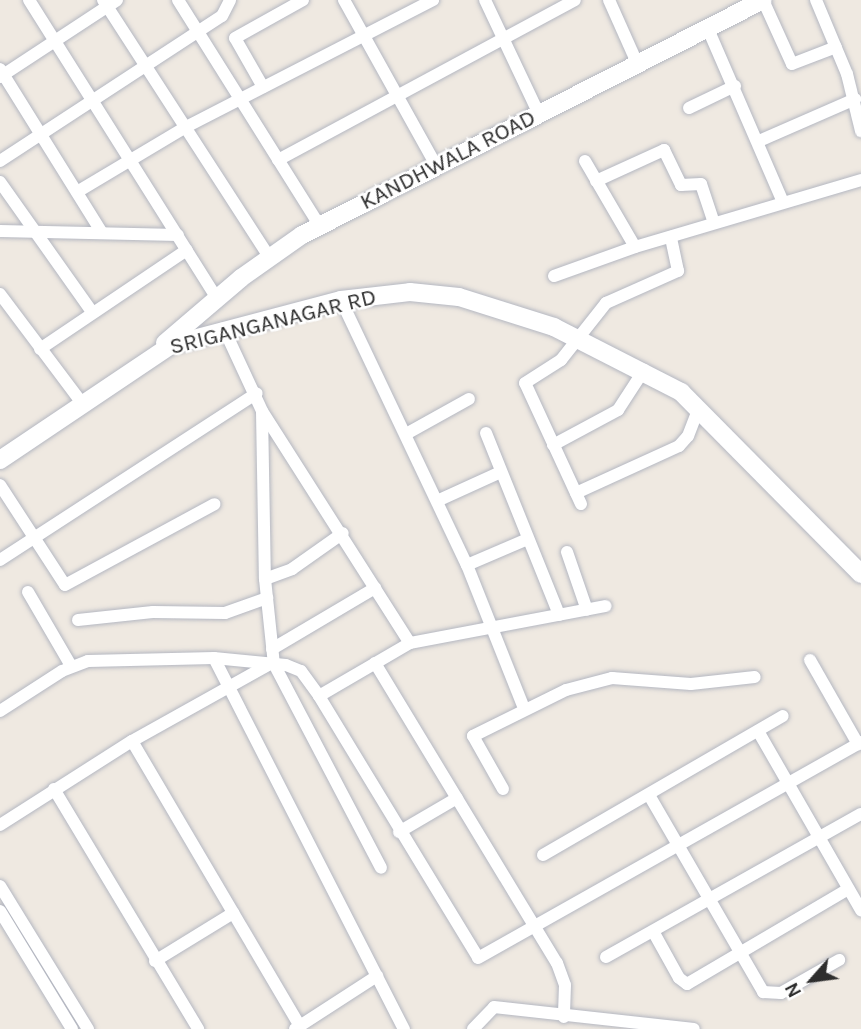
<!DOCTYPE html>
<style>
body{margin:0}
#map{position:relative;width:861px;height:1029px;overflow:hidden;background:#efe9e1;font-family:Karla,sans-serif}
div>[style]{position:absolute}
.roads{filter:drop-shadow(0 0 2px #b4b7c1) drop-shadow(0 0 2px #b4b7c1)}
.street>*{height:12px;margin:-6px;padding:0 6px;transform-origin:6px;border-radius:6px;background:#fff}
.secondary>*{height:18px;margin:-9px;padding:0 9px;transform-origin:9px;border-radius:9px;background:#fff}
span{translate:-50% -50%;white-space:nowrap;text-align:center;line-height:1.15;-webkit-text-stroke:5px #fff;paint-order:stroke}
.street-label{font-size:23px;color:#2e2e2e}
.north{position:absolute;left:777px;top:945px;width:70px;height:70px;-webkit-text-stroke:5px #fff;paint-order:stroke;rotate:242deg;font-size:19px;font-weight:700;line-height:28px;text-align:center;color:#2e2e2e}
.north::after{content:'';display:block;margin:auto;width:24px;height:32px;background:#2e2e2e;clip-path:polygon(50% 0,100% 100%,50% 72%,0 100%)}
</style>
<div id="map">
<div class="roads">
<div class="street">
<div style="left:29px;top:0;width:352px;rotate:57.8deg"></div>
<div style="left:103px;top:0;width:306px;rotate:57.1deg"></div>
<div style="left:178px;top:0;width:267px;rotate:57.9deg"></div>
<div style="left:344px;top:0;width:191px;rotate:60.9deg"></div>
<div style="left:485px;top:0;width:126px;rotate:64.7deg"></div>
<div style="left:609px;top:0;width:69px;rotate:66deg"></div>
<div style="left:763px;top:0;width:70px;rotate:65.6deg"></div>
<div style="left:792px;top:64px;width:47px;rotate:-21.1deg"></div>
<div style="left:816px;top:0;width:80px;rotate:67.3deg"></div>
<div style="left:847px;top:74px;width:59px;rotate:76.2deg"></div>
<div style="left:708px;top:29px;width:189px;rotate:66.6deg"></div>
<div style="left:0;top:69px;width:191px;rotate:58.1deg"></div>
<div style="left:0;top:77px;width:140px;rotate:-33.3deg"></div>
<div style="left:263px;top:87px;width:56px;rotate:-119.7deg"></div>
<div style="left:235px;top:38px;width:78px;rotate:-29.2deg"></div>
<div style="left:689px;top:108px;width:51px;rotate:-25.6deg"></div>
<div style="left:759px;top:141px;width:105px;rotate:-23.6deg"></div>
<div style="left:278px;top:160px;width:337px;rotate:-28.3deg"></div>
<div style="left:0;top:161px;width:265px;rotate:-33.2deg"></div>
<div style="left:222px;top:16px;width:18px;rotate:-63deg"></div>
<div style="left:585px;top:161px;width:99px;rotate:59.8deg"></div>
<div style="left:596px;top:181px;width:75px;rotate:-24.5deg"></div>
<div style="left:664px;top:150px;width:39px;rotate:64deg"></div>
<div style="left:681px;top:185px;width:20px;rotate:-3deg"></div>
<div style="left:701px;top:184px;width:41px;rotate:71.6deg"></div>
<div style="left:0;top:182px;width:159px;rotate:54.7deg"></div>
<div style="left:77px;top:192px;width:127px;rotate:-30.8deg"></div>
<div style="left:186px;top:127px;width:278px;rotate:-27.2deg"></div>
<div style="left:0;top:231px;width:178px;rotate:1.3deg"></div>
<div style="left:554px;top:276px;width:86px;rotate:-19.7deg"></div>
<div style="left:635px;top:247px;width:236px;rotate:-16.5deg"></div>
<div style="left:0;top:294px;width:135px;rotate:53.1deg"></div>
<div style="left:341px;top:300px;width:293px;rotate:64.6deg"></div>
<div style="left:467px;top:565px;width:154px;rotate:68.3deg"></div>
<div style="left:224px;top:329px;width:90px;rotate:65.1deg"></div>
<div style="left:262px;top:411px;width:275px;rotate:57.5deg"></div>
<div style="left:410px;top:643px;width:199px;rotate:-10.7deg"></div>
<div style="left:40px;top:349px;width:177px;rotate:-34deg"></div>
<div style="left:262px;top:412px;width:167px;rotate:89deg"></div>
<div style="left:265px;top:579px;width:85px;rotate:84deg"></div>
<div style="left:274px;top:664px;width:230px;rotate:62.3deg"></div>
<div style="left:486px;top:433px;width:196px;rotate:68.1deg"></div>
<div style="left:406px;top:434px;width:72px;rotate:-29.1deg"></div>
<div style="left:553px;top:445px;width:74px;rotate:-28.3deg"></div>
<div style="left:618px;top:410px;width:48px;rotate:-57deg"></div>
<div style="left:0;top:485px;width:119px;rotate:57deg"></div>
<div style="left:65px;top:585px;width:170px;rotate:-28.4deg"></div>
<div style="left:576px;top:493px;width:113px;rotate:-24.5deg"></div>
<div style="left:679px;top:446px;width:13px;rotate:-48deg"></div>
<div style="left:688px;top:436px;width:31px;rotate:-69deg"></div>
<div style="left:437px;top:501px;width:70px;rotate:-24.4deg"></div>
<div style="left:581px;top:504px;width:133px;rotate:-114.8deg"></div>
<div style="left:525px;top:383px;width:43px;rotate:-32.6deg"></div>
<div style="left:561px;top:360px;width:73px;rotate:-51.7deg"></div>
<div style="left:606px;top:303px;width:79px;rotate:-24deg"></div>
<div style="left:678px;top:271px;width:35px;rotate:-102deg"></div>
<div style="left:567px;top:552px;width:61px;rotate:71deg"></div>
<div style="left:0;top:560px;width:306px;rotate:-33deg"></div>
<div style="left:467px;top:565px;width:66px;rotate:-23.1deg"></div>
<div style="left:265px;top:579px;width:29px;rotate:-20deg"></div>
<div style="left:292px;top:569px;width:62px;rotate:-35.2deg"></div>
<div style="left:28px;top:592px;width:86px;rotate:59.8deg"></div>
<div style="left:78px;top:620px;width:75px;rotate:-6.1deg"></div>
<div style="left:153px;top:612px;width:72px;rotate:0.8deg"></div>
<div style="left:225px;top:613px;width:45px;rotate:-19.7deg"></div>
<div style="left:272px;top:649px;width:120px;rotate:-30.6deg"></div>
<div style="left:214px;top:658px;width:417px;rotate:62.9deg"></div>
<div style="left:810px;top:660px;width:97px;rotate:60.3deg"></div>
<div style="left:375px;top:663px;width:351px;rotate:58.8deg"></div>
<div style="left:557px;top:963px;width:23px;rotate:70deg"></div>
<div style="left:565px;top:985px;width:32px;rotate:92deg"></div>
<div style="left:319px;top:696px;width:306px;rotate:58.7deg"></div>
<div style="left:478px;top:958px;width:440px;rotate:-29.4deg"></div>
<div style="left:0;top:711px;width:74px;rotate:-32.8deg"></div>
<div style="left:62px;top:671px;width:28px;rotate:-21deg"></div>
<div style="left:88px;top:661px;width:126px;rotate:-1.4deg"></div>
<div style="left:214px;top:658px;width:72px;rotate:5.6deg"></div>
<div style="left:286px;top:665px;width:16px;rotate:22deg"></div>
<div style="left:301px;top:671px;width:31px;rotate:54deg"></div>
<div style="left:319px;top:696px;width:105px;rotate:-30.2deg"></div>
<div style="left:758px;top:731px;width:207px;rotate:60.1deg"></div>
<div style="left:132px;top:741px;width:331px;rotate:59.5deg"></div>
<div style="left:54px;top:789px;width:280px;rotate:59deg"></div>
<div style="left:503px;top:789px;width:61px;rotate:-119.5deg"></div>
<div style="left:473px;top:736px;width:104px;rotate:-26.3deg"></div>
<div style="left:566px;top:690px;width:48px;rotate:-14.6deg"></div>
<div style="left:612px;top:678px;width:79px;rotate:4.3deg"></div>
<div style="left:691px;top:684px;width:64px;rotate:-6.2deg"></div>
<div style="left:649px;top:795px;width:228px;rotate:59.9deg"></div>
<div style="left:763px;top:992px;width:18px;rotate:3deg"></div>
<div style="left:781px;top:993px;width:67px;rotate:-29.6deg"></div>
<div style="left:0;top:825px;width:156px;rotate:-32.5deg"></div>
<div style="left:132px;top:741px;width:158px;rotate:-29.2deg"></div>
<div style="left:399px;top:832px;width:67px;rotate:-30.4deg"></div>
<div style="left:543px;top:855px;width:277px;rotate:-30.1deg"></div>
<div style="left:0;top:886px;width:168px;rotate:58.4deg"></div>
<div style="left:0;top:911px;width:138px;rotate:58.6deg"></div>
<div style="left:654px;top:933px;width:51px;rotate:60.9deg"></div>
<div style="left:679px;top:978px;width:10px;rotate:37deg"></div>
<div style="left:687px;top:984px;width:187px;rotate:-30.5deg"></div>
<div style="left:606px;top:957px;width:292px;rotate:-29.3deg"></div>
<div style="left:155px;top:961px;width:92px;rotate:-31.6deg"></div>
<div style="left:295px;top:1029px;width:98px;rotate:-32.9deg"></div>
<div style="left:473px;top:1029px;width:30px;rotate:-46deg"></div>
<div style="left:494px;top:1007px;width:201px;rotate:6.3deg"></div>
</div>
<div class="secondary">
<div style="left:165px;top:343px;width:100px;rotate:-40.5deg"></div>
<div style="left:241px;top:278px;width:75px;rotate:-35.2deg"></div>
<div style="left:302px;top:235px;width:517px;rotate:-27.01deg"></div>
<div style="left:0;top:460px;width:206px;rotate:-33.9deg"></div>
<div style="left:171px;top:345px;width:176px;rotate:-14.8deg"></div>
<div style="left:341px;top:300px;width:69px;rotate:-6.6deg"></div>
<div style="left:410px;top:292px;width:49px;rotate:5.8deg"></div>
<div style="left:459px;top:297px;width:100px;rotate:17.5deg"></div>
<div style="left:554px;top:327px;width:143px;rotate:27.1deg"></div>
<div style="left:681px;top:392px;width:256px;rotate:45.3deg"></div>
</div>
</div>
<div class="street-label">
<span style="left:448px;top:160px;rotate:-27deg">KANDHWALA ROAD</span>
<span style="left:273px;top:322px;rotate:-14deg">SRIGANGANAGAR RD</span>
</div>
<div class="north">N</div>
</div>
